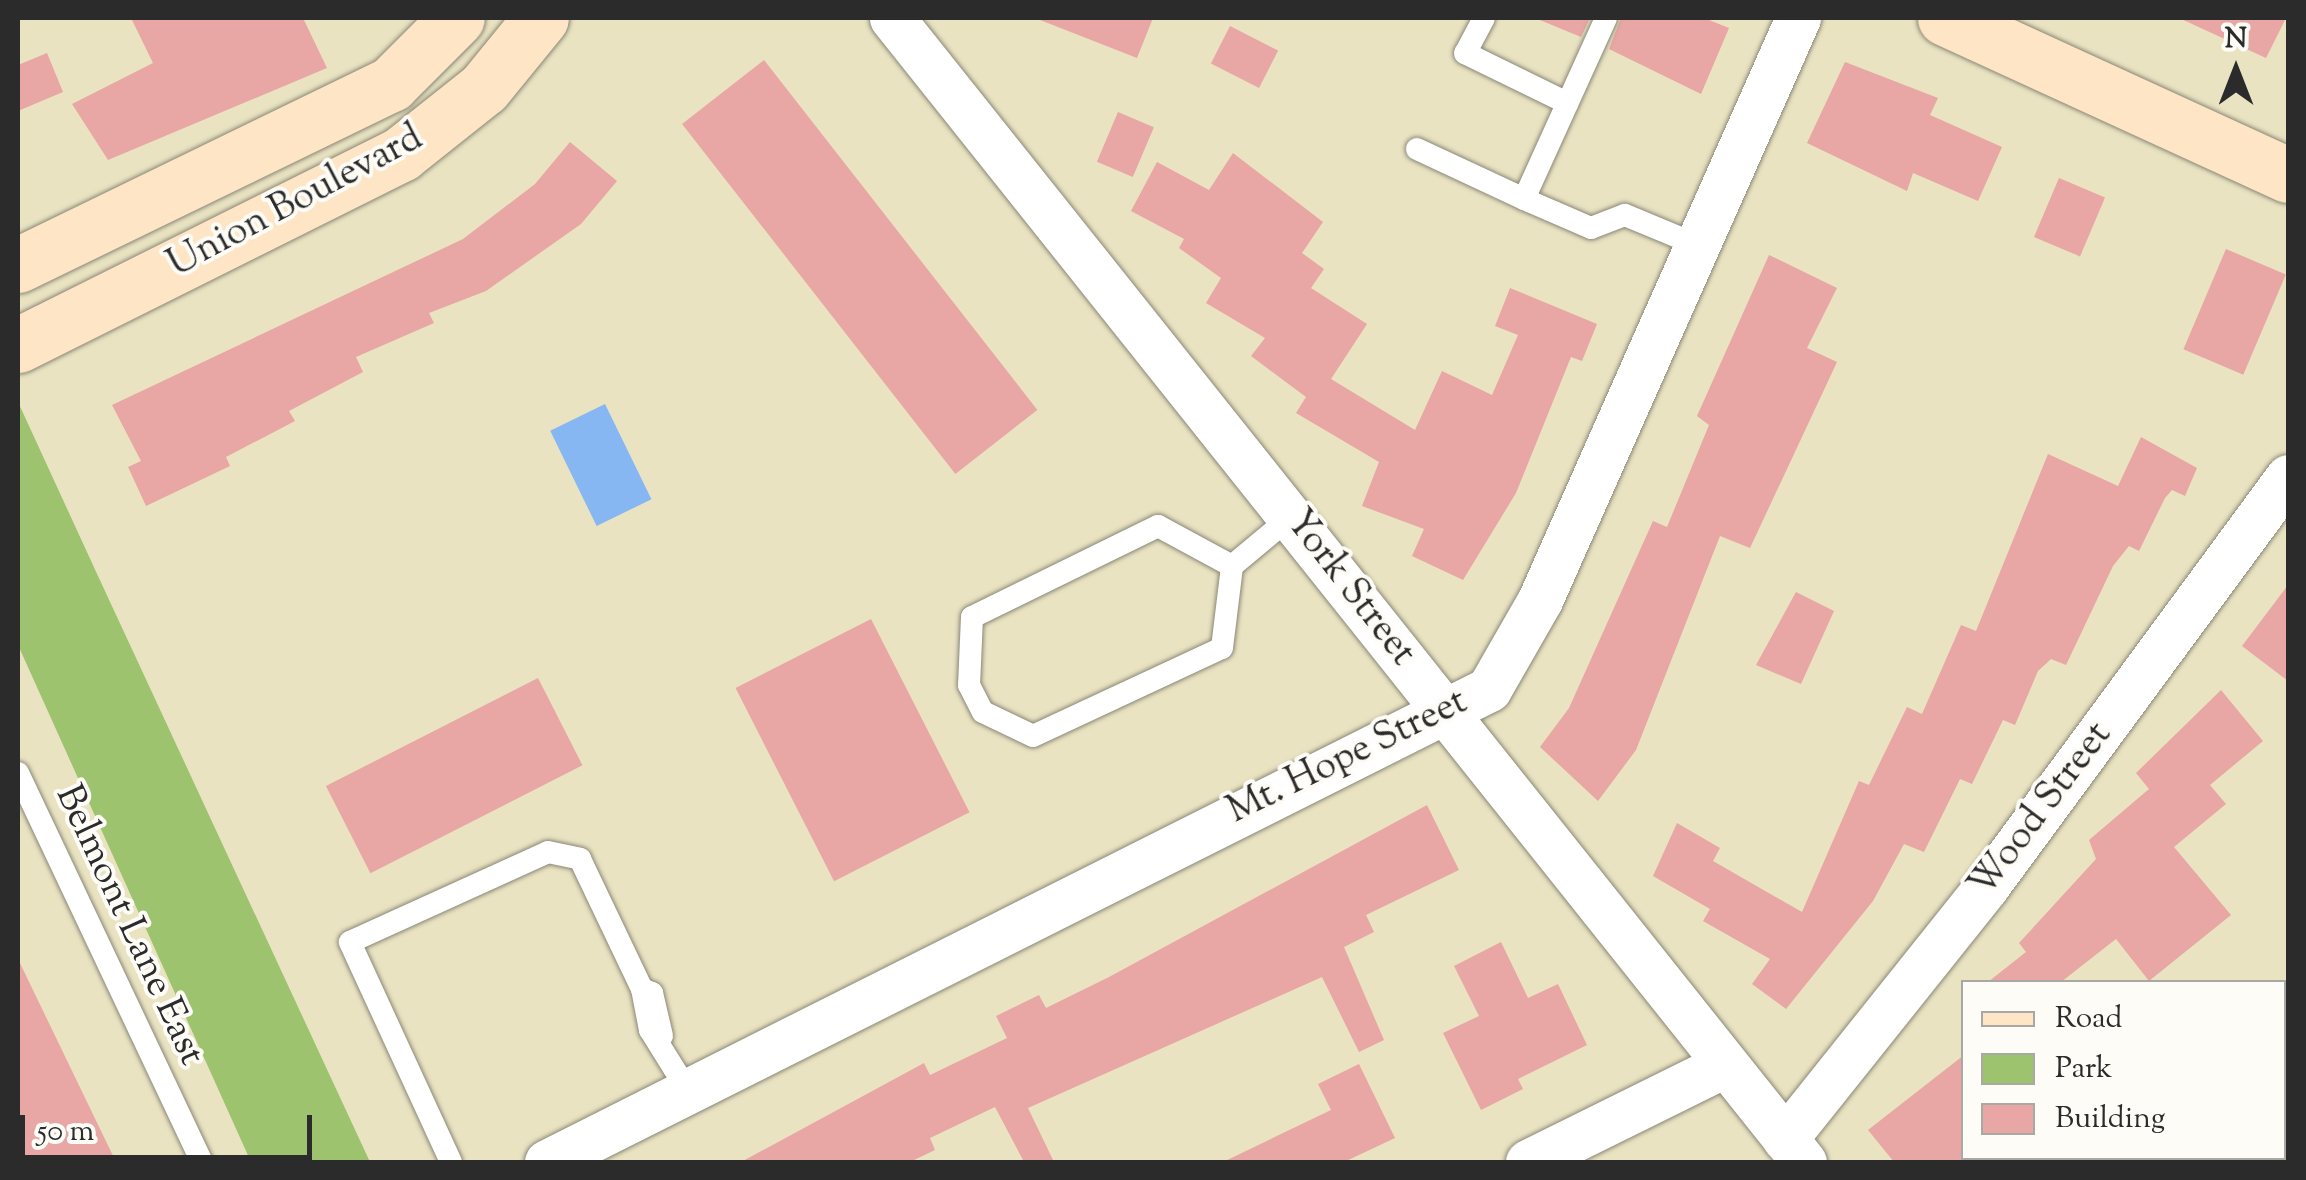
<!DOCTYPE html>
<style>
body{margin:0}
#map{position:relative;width:2306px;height:1180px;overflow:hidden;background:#e9e3c2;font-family:"Sorts Mill Goudy",serif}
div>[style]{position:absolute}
.green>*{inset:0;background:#9dc36e}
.water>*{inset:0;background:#87b7f3;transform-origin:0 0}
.building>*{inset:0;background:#e8a6a4;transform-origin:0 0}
.roads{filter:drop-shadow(0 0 2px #8a8776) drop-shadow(0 0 2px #8a8776)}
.lane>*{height:22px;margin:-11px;padding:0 11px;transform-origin:11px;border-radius:11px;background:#fff}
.street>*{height:45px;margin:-22.5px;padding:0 22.5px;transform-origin:22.5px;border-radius:22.5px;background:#fff}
.secondary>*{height:55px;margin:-27.5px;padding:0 27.5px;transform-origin:27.5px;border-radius:27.5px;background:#fde5c5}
span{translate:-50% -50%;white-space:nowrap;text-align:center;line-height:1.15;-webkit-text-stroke:8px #fdfcf7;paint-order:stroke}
.street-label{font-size:38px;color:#2b2b2b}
.frame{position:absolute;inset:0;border:20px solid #2b2b2b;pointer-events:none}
.legend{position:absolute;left:1961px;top:980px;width:325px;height:180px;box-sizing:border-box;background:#fdfcf7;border:2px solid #a9a8a5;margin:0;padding:12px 18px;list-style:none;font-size:30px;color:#2b2b2b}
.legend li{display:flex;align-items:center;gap:20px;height:50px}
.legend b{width:50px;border:2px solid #a9a8a5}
.north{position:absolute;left:2186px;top:20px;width:100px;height:100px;-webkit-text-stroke:8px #fdfcf7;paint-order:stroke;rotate:0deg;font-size:28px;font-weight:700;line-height:40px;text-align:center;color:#2b2b2b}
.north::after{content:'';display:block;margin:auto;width:35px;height:45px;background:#2b2b2b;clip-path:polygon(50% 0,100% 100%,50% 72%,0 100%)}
.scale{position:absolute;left:20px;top:1115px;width:292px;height:45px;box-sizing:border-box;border:5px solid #2b2b2b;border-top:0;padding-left:12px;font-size:30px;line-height:35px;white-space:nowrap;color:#2b2b2b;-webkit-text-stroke:8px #fdfcf7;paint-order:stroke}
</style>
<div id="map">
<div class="green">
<div style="clip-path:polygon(18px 402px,98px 576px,370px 1162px,251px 1162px,18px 645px)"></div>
</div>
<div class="water">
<div style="left:605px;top:404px;width:106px;height:61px;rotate:64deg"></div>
</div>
<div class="building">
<div style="clip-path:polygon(131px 18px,303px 18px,327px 68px,108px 160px,72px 104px,153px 63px)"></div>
<div style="clip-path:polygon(1035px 18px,1153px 18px,1137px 58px)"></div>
<div style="clip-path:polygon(1535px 18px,1590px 18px,1581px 37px)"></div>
<div style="clip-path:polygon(1621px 18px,1704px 18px,1729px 28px,1701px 94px,1609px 49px)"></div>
<div style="clip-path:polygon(2179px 18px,2286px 18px,2266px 58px)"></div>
<div style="left:1230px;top:26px;width:54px;height:42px;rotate:27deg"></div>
<div style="clip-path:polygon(47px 53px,63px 92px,18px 111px,18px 65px)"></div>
<div style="left:764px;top:60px;width:444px;height:104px;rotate:52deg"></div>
<div style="clip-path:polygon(1845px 62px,1938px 98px,1930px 115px,2002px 147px,1978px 201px,1913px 173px,1907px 191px,1807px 143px)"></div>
<div style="left:1118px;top:112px;width:39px;height:54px;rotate:23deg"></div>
<div style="clip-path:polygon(570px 142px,617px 181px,581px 224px,486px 291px,429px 313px,434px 323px,356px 357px,363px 372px,289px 411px,295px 421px,226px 457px,230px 466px,146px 506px,128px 467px,141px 461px,112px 405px,463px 239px,535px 184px)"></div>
<div style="clip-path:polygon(1233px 153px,1323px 222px,1302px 253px,1324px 269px,1311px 288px,1367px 324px,1331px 379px,1415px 430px,1442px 371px,1492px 395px,1518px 335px,1495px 326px,1510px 288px,1597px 324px,1582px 361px,1571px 357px,1516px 493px,1463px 580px,1412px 556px,1424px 529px,1362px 506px,1379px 462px,1296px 413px,1306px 397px,1251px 356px,1265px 338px,1206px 303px,1221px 278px,1179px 248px,1184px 239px,1131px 211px,1157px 162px,1209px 190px)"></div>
<div style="left:2059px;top:178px;width:50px;height:64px;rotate:23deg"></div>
<div style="left:2226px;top:249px;width:65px;height:109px;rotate:23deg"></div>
<div style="clip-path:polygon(1769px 255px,1837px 288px,1807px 348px,1837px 362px,1750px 548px,1720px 536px,1636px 750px,1598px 801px,1540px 747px,1569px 708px,1653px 521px,1667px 527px,1709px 425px,1697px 416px)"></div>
<div style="clip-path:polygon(2141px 437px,2197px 468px,2185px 496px,2172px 490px,2165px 498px,2139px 551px,2129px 546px,2113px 566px,2066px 665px,2051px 659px,2038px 671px,2015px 725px,2003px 720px,1972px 784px,1960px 779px,1924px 852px,1904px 844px,1873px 901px,1786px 1009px,1752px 984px,1770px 959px,1703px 921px,1710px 909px,1653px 876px,1677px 823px,1720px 848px,1713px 861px,1802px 912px,1859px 781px,1869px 785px,1907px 707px,1922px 714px,1961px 625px,1976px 631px,2048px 454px,2118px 486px)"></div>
<div style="clip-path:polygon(2288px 585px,2288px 681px,2242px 646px)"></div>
<div style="clip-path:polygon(1796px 592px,1834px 611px,1801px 684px,1756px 665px)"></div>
<div style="left:871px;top:619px;width:217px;height:152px;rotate:63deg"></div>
<div style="left:538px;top:678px;width:98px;height:238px;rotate:63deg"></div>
<div style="clip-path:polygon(2221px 690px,2263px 741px,2210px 785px,2226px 804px,2174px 847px,2231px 915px,2149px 981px,2116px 939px,2061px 982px,1988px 982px,2026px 952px,2019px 943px,2096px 859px,2089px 840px,2149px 789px,2136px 773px)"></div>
<div style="clip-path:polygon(1427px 805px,1459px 870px,1366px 915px,1374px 932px,1344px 947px,1384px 1040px,1359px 1052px,1322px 977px,1028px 1108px,1054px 1162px,1024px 1162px,995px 1107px,930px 1138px,935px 1150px,910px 1162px,741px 1162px,924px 1063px,930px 1075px,1007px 1038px,996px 1016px,1039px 995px,1046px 1008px,1109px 977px)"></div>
<div style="clip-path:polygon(1501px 942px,1528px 998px,1558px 984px,1587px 1045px,1518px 1079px,1523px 1089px,1481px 1110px,1443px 1033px,1479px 1016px,1454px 966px)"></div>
<div style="clip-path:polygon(18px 959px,116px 1162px,18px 1162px)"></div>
<div style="clip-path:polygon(1964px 1055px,1964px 1162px,1894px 1162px,1868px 1130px)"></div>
<div style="clip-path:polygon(1359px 1064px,1395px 1138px,1344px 1162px,1223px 1162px,1331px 1110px,1318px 1084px)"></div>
</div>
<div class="roads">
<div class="lane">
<div style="left:1484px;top:18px;width:40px;rotate:118deg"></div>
<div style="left:1465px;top:53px;width:114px;rotate:26.1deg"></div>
<div style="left:1417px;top:149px;width:118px;rotate:25deg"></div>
<div style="left:1524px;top:199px;width:199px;rotate:-65.6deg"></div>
<div style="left:1524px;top:199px;width:73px;rotate:23.4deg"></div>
<div style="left:1591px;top:228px;width:36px;rotate:-21deg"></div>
<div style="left:1625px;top:215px;width:78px;rotate:22.6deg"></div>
<div style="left:1232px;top:566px;width:84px;rotate:-151.6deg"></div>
<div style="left:1158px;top:526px;width:207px;rotate:153.9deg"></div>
<div style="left:972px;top:617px;width:68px;rotate:92.5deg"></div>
<div style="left:969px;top:685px;width:30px;rotate:63deg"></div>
<div style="left:983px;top:712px;width:55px;rotate:25.6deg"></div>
<div style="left:1033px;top:736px;width:208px;rotate:-25deg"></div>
<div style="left:1222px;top:648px;width:83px;rotate:-83deg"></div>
<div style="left:1232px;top:566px;width:78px;rotate:-39.8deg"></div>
<div style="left:18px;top:773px;width:430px;rotate:64.7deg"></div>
<div style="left:642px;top:989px;width:42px;rotate:79deg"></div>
<div style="left:650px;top:1030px;width:72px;rotate:58.1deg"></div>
<div style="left:451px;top:1162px;width:242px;rotate:-114.7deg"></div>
<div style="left:350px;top:942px;width:217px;rotate:-24.4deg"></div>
<div style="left:548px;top:852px;width:33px;rotate:12deg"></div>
<div style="left:580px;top:859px;width:144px;rotate:64.5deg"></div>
<div style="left:642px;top:989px;width:11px;rotate:22deg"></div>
<div style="left:652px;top:993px;width:44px;rotate:76.9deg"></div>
</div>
<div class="street">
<div style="left:892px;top:18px;width:1463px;rotate:51.44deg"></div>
<div style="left:1785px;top:1139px;width:322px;rotate:-51.4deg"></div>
<div style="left:1986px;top:887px;width:509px;rotate:-53.63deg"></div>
<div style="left:547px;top:1162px;width:1054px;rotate:-26.66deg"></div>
<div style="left:1489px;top:689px;width:103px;rotate:-60.2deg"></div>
<div style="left:1540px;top:600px;width:637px;rotate:-66.09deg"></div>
<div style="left:1528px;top:1162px;width:219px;rotate:-26.3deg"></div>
</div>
<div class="secondary">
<div style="left:1945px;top:18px;width:377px;rotate:24.6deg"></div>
<div style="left:18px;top:265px;width:415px;rotate:-25.9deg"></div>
<div style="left:391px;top:84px;width:93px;rotate:-45deg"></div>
<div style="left:18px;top:345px;width:428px;rotate:-26.5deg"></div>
<div style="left:401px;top:154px;width:106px;rotate:-38.5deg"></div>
<div style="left:484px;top:88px;width:90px;rotate:-50.8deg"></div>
</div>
</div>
<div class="street-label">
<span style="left:296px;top:203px;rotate:-28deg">Union Boulevard</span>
<span style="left:1349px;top:589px;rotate:52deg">York Street</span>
<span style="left:1348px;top:758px;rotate:-26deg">Mt. Hope Street</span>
<span style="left:2042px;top:811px;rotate:-53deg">Wood Street</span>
<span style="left:128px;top:926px;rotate:65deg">Belmont Lane East</span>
</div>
<div class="frame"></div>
<ul class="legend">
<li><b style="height:12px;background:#fde5c5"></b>Road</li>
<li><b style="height:28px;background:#9dc36e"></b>Park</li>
<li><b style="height:28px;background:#e8a6a4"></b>Building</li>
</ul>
<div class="north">N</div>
<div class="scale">50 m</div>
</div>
